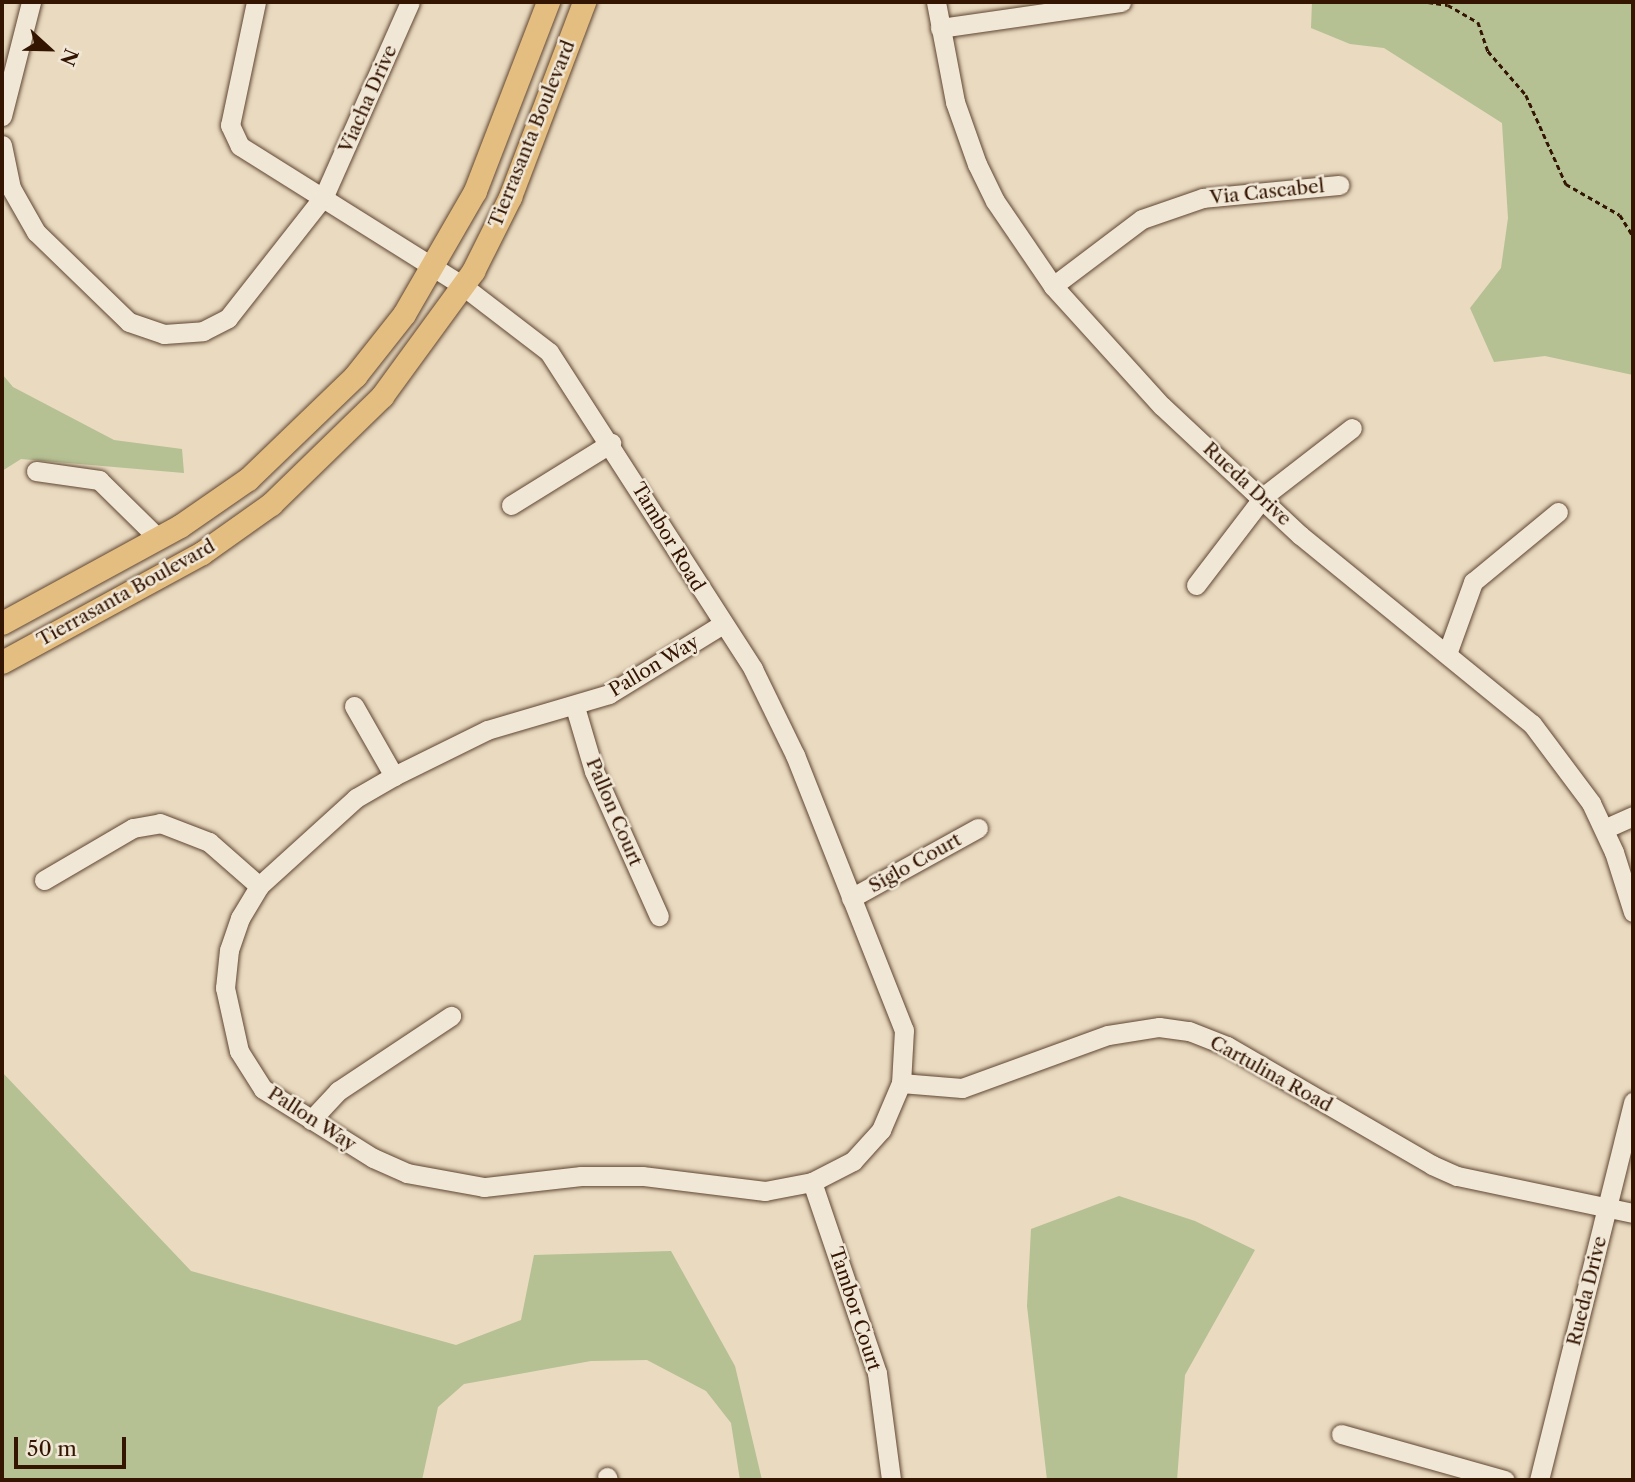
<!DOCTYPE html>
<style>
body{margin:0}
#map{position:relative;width:1635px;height:1482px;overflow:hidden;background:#e9dac0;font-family:"Libre Caslon Text",serif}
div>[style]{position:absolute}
.green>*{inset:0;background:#b5c093}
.path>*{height:2.5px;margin-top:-1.25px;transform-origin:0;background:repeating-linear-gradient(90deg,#331501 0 5px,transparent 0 8.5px)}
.roads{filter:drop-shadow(0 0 2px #604631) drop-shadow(0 0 2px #604631)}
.minor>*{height:19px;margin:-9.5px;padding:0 9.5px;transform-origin:9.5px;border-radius:9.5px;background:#f1e7d6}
.major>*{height:23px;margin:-11.5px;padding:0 11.5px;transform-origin:11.5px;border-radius:11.5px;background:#e4bd80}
span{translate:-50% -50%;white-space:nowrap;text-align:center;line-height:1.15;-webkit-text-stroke:5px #f1e7d6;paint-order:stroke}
.street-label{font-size:19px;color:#331501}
.frame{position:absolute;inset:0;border:4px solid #331501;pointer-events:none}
.north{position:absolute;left:14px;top:14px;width:70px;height:70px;-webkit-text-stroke:5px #f1e7d6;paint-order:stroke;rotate:112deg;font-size:19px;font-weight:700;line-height:28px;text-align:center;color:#331501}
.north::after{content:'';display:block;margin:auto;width:24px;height:32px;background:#331501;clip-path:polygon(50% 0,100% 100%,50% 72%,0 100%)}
.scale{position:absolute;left:14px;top:1437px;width:112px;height:32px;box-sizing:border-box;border:4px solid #331501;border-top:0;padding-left:9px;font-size:21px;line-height:24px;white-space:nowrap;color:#331501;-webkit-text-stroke:5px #f1e7d6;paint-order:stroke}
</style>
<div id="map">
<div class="green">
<div style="clip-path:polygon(1312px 2px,1633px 2px,1633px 375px,1545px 356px,1494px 362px,1470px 308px,1501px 268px,1508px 218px,1502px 123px,1384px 48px,1350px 44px,1311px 28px)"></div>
<div style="clip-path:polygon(2px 374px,13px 387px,114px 440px,182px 449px,184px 473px,21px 459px,2px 471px)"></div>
<div style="clip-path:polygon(2px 1072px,191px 1271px,456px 1345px,521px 1320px,534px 1255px,671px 1251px,735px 1366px,762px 1480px,740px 1480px,731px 1423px,706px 1391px,647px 1360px,591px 1361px,464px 1384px,438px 1407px,422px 1480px,2px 1480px)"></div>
<div style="clip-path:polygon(1119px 1196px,1195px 1221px,1255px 1250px,1185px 1375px,1177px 1480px,1047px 1480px,1027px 1306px,1031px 1229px)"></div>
</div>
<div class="path">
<div style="left:1412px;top:2px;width:5px"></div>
<div style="left:1428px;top:2px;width:20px;rotate:9deg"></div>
<div style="left:1448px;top:5px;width:34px;rotate:30deg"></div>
<div style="left:1478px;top:22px;width:31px;rotate:71deg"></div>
<div style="left:1488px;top:51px;width:58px;rotate:49.2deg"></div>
<div style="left:1526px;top:95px;width:98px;rotate:65.8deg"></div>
<div style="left:1566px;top:184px;width:62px;rotate:29.9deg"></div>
<div style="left:1620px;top:215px;width:25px;rotate:58deg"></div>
</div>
<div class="roads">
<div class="minor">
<div style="left:256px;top:2px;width:126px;rotate:101.9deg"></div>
<div style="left:230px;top:125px;width:23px;rotate:65deg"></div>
<div style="left:240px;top:146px;width:263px;rotate:32.1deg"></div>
<div style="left:463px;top:286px;width:108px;rotate:37.5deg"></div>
<div style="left:549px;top:352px;width:377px;rotate:57.2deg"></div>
<div style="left:753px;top:669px;width:96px;rotate:64deg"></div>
<div style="left:795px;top:755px;width:296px;rotate:68.4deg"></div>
<div style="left:904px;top:1030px;width:53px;rotate:93.2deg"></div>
<div style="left:901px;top:1083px;width:51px;rotate:113.1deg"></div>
<div style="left:881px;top:1130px;width:42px;rotate:132.1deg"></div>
<div style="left:853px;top:1161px;width:46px;rotate:152.9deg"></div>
<div style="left:812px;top:1182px;width:48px;rotate:169.2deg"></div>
<div style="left:765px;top:1191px;width:124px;rotate:-173deg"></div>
<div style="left:642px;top:1176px;width:61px;rotate:180deg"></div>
<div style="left:581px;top:1176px;width:98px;rotate:173.5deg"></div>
<div style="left:484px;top:1187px;width:78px;rotate:-169.7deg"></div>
<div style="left:407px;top:1173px;width:37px;rotate:-156deg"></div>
<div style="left:373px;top:1158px;width:130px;rotate:-147.9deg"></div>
<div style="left:263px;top:1089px;width:45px;rotate:-122.3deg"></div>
<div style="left:239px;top:1051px;width:65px;rotate:-102.5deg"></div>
<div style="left:225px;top:988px;width:38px;rotate:-84deg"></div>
<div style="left:229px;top:950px;width:34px;rotate:-71deg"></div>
<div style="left:240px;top:918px;width:37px;rotate:-59deg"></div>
<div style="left:259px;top:886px;width:131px;rotate:-42.2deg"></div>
<div style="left:356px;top:798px;width:44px;rotate:-30.1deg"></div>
<div style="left:394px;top:776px;width:104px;rotate:-26.3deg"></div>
<div style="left:487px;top:730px;width:127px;rotate:-16.4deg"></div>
<div style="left:609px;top:694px;width:132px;rotate:-31.6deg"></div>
<div style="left:936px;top:2px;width:102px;rotate:79.2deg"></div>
<div style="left:955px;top:102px;width:66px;rotate:70.5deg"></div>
<div style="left:977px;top:164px;width:41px;rotate:64.1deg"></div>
<div style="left:995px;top:201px;width:103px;rotate:55.7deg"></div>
<div style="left:1053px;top:286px;width:162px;rotate:47.8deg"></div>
<div style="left:1162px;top:406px;width:189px;rotate:43.1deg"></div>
<div style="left:1300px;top:535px;width:299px;rotate:39.2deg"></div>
<div style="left:1532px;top:724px;width:99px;rotate:53.2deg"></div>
<div style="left:1591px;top:803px;width:54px;rotate:64.9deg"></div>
<div style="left:1614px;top:852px;width:63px;rotate:72.4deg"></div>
<div style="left:940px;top:28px;width:183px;rotate:-8.2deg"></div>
<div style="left:2px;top:116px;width:118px;rotate:-75.7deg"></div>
<div style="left:2px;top:145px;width:44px;rotate:78.2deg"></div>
<div style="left:11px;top:188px;width:51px;rotate:60.4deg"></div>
<div style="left:36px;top:232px;width:129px;rotate:44.1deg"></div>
<div style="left:129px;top:322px;width:37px;rotate:19deg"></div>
<div style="left:164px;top:334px;width:39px;rotate:-4deg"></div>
<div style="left:203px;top:331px;width:28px;rotate:-27deg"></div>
<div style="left:228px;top:318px;width:155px;rotate:-51.8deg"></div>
<div style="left:324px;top:196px;width:212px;rotate:-66.1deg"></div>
<div style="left:1053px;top:286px;width:111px;rotate:-37deg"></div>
<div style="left:1142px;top:219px;width:65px;rotate:-19deg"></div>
<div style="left:1203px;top:198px;width:137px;rotate:-5.5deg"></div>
<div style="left:36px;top:471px;width:64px;rotate:8.1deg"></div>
<div style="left:99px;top:480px;width:83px;rotate:44.5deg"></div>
<div style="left:511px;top:505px;width:118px;rotate:-31.8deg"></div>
<div style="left:1196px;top:585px;width:112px;rotate:-52.6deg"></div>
<div style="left:1264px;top:496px;width:111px;rotate:-37.7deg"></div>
<div style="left:1447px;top:654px;width:77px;rotate:-70.1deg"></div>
<div style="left:1473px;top:582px;width:110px;rotate:-39.5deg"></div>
<div style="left:354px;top:706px;width:81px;rotate:60.3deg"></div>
<div style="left:575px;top:707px;width:67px;rotate:73.5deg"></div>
<div style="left:594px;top:771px;width:159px;rotate:65.9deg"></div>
<div style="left:1604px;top:829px;width:32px;rotate:-24deg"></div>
<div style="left:44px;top:880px;width:103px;rotate:-30.3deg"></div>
<div style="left:133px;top:828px;width:27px;rotate:-10deg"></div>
<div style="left:160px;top:823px;width:53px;rotate:21.2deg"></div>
<div style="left:209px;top:842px;width:67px;rotate:41.3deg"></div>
<div style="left:851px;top:898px;width:145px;rotate:-28.9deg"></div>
<div style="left:901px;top:1083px;width:61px;rotate:4.7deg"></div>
<div style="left:962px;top:1088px;width:155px;rotate:-20deg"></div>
<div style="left:1108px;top:1035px;width:52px;rotate:-8.9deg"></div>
<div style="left:1159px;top:1027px;width:30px;rotate:8deg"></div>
<div style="left:1189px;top:1031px;width:41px;rotate:21.5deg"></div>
<div style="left:1227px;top:1046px;width:237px;rotate:30.1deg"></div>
<div style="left:1432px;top:1165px;width:27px;rotate:24deg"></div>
<div style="left:1457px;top:1176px;width:180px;rotate:11.9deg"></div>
<div style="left:311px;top:1120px;width:40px;rotate:-47deg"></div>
<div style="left:338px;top:1091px;width:136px;rotate:-33.6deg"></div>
<div style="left:812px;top:1182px;width:202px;rotate:71.2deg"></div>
<div style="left:877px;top:1373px;width:108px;rotate:82.5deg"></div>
<div style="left:1341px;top:1434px;width:170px;rotate:15.7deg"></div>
<div style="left:607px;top:1477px;width:3px;rotate:72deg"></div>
<div style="left:1539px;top:1480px;width:390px;rotate:-76deg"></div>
</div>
<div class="major">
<div style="left:2px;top:623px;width:203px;rotate:-28.6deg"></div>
<div style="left:180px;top:526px;width:83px;rotate:-34.7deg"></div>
<div style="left:248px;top:479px;width:149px;rotate:-43.9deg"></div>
<div style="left:355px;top:376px;width:79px;rotate:-51.7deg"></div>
<div style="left:404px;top:314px;width:142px;rotate:-60deg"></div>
<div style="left:475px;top:191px;width:203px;rotate:-68.9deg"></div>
<div style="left:2px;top:662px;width:228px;rotate:-28.6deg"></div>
<div style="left:202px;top:553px;width:85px;rotate:-35.4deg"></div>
<div style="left:271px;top:504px;width:155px;rotate:-44.2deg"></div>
<div style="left:382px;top:396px;width:155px;rotate:-53.9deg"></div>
<div style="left:473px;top:271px;width:83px;rotate:-63.4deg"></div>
<div style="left:510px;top:197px;width:209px;rotate:-69.2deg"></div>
</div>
</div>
<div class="street-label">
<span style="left:368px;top:99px;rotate:-66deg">Viacha Drive</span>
<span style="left:532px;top:134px;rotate:-68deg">Tierrasanta Boulevard</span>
<span style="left:1267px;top:192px;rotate:-6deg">Via Cascabel</span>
<span style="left:1247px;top:484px;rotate:43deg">Rueda Drive</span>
<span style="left:668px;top:537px;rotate:59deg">Tambor Road</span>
<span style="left:126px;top:593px;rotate:-29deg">Tierrasanta Boulevard</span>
<span style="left:654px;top:666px;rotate:-31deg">Pallon Way</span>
<span style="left:614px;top:812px;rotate:67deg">Pallon Court</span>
<span style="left:915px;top:863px;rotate:-29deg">Siglo Court</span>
<span style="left:1271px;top:1074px;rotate:29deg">Cartulina Road</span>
<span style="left:312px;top:1119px;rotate:33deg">Pallon Way</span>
<span style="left:1587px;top:1291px;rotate:-76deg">Rueda Drive</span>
<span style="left:855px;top:1309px;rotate:72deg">Tambor Court</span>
</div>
<div class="frame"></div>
<div class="north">N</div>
<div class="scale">50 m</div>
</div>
